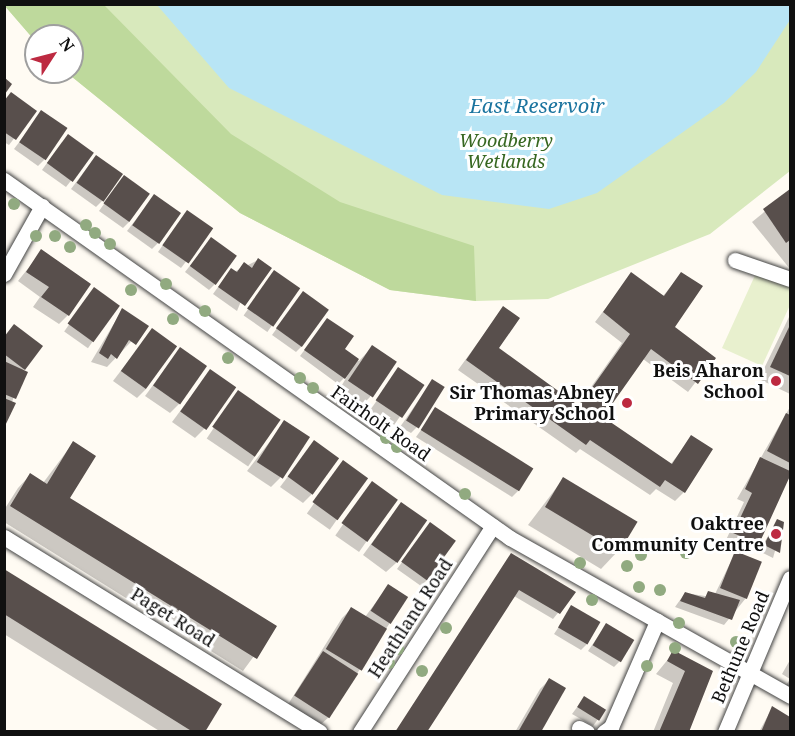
<!DOCTYPE html>
<style>
body{margin:0}
#map{position:relative;width:795px;height:736px;overflow:hidden;background:#fffbf3;font-family:"Noto Serif",serif}
div>[style]{position:absolute}
.green>*{inset:0;background:#d8e9bc}
.forest>*{inset:0;background:#bed99c}
.pitch>*{inset:0;background:#e8f0ce}
.water>*{inset:0;background:#b8e5f5}
.shadow>*{inset:0;background:#0003;transform-origin:0 0}
.building>*{inset:0;background:#584f4c;transform-origin:0 0}
.roads{filter:drop-shadow(0 0 2px #434343) drop-shadow(0 0 2px #434343)}
.minor>*{height:15px;margin:-7.5px;padding:0 7.5px;transform-origin:7.5px;border-radius:7.5px;background:#fff}
.trees>*{width:12px;height:12px;margin:-6px;border-radius:50%;background:#91aa80}
.dots>*{width:16px;height:16px;translate:-50% -50%;box-sizing:border-box;border:3px solid #fff;border-radius:50%}
span{translate:-50% -50%;white-space:nowrap;text-align:center;line-height:1.15;-webkit-text-stroke:6px #fff;paint-order:stroke}
.park-label{font-size:18px;color:#376721;font-style:italic}
.poi-label{font-size:18px;color:#101010;font-weight:700}
.right{translate:-100% -50%;text-align:right}
.street-label{font-size:18px;color:#101010}
.water-label{font-size:20px;color:#1b749f;font-style:italic}
.frame{position:absolute;inset:0;border:6px solid #101010;pointer-events:none}
.north{position:absolute;left:24px;top:24px;width:60px;height:60px;box-sizing:border-box;background:#fff;border:2px solid #9f9f9f;border-radius:50%;rotate:54deg;font-size:16px;font-weight:700;line-height:24px;text-align:center;color:#101010}
.north::after{content:'';display:block;margin:auto;width:21px;height:27px;background:#bd2a41;clip-path:polygon(50% 0,100% 100%,50% 72%,0 100%)}
</style>
<div id="map">
<div class="green">
<div style="clip-path:polygon(4px 5px,790px 5px,790px 171px,710px 234px,548px 299px,476px 301px,390px 290px,240px 213px,66px 72px,72px 72px,72px 36px,36px 36px,36px 42px)"></div>
</div>
<div class="forest">
<div style="clip-path:polygon(4px 5px,104px 5px,231px 134px,340px 202px,474px 246px,476px 301px,390px 290px,240px 213px,66px 72px,72px 72px,72px 36px,36px 36px,36px 42px)"></div>
</div>
<div class="pitch">
<div style="clip-path:polygon(757px 271px,790px 287px,790px 305px,762px 366px,722px 348px)"></div>
</div>
<div class="water">
<div style="clip-path:polygon(790px 4px,790px 20px,756px 72px,724px 103px,597px 193px,549px 209px,442px 195px,229px 88px,157px 5px)"></div>
</div>
<div class="shadow">
<div style="clip-path:polygon(4px 100px,35px 111px,9px 145px,4px 142px)"></div>
<div style="clip-path:polygon(42px 112px,44px 160px,38px 166px,14px 149px)"></div>
<div style="clip-path:polygon(62px 142px,92px 154px,66px 187px,42px 170px)"></div>
<div style="clip-path:polygon(96px 156px,102px 201px,96px 207px,71px 189px)"></div>
<div style="clip-path:polygon(119px 183px,129px 222px,123px 228px,99px 211px)"></div>
<div style="clip-path:polygon(790px 191px,790px 269px,752px 222px)"></div>
<div style="clip-path:polygon(154px 196px,158px 243px,152px 249px,127px 231px)"></div>
<div style="clip-path:polygon(182px 218px,211px 229px,181px 268px,158px 252px)"></div>
<div style="clip-path:polygon(211px 239px,215px 284px,209px 290px,185px 272px)"></div>
<div style="clip-path:polygon(42px 251px,68px 315px,59px 324px,33px 307px,40px 297px,18px 281px)"></div>
<div style="clip-path:polygon(258px 260px,237px 311px,213px 294px,226px 276px)"></div>
<div style="left:274px;top:272px;width:29px;height:53px;rotate:35deg"></div>
<div style="clip-path:polygon(632px 274px,663px 296px,681px 274px,672px 327px,714px 358px,688px 392px,643px 359px,601px 417px,670px 465px,692px 437px,684px 492px,675px 501px,656px 489px,650px 495px,580px 449px,576px 453px,458px 370px,503px 308px,497px 349px,577px 407px,622px 343px,595px 322px)"></div>
<div style="left:94px;top:289px;width:29px;height:52px;rotate:35deg"></div>
<div style="clip-path:polygon(298px 299px,301px 347px,296px 352px,272px 335px)"></div>
<div style="clip-path:polygon(122px 310px,146px 326px,107px 367px,91px 362px)"></div>
<div style="clip-path:polygon(790px 315px,790px 394px,759px 379px)"></div>
<div style="clip-path:polygon(327px 320px,342px 349px,359px 361px,372px 347px,370px 397px,361px 406px,339px 390px,349px 373px,338px 384px,300px 356px)"></div>
<div style="clip-path:polygon(152px 330px,146px 389px,137px 398px,113px 381px)"></div>
<div style="clip-path:polygon(4px 337px,24px 369px,4px 424px)"></div>
<div style="clip-path:polygon(180px 349px,179px 404px,170px 413px,145px 396px)"></div>
<div style="left:399px;top:369px;width:28px;height:52px;rotate:35deg"></div>
<div style="clip-path:polygon(210px 371px,204px 429px,195px 438px,172px 422px)"></div>
<div style="clip-path:polygon(432px 381px,417px 427px,411px 433px,400px 427px)"></div>
<div style="left:238px;top:392px;width:50px;height:56px;rotate:34deg"></div>
<div style="clip-path:polygon(790px 407px,790px 473px,749px 553px,725px 542px,744px 502px,737px 499px)"></div>
<div style="clip-path:polygon(436px 409px,518px 491px,512px 497px,416px 437px)"></div>
<div style="clip-path:polygon(285px 422px,280px 478px,271px 487px,247px 471px)"></div>
<div style="clip-path:polygon(314px 442px,312px 494px,303px 503px,280px 487px)"></div>
<div style="clip-path:polygon(73px 443px,68px 498px,275px 627px,243px 671px,4px 522px,4px 510px,18px 488px,30px 475px,43px 483px)"></div>
<div style="left:343px;top:462px;width:28px;height:63px;rotate:35deg"></div>
<div style="clip-path:polygon(563px 479px,618px 551px,601px 569px,528px 525px)"></div>
<div style="left:372px;top:483px;width:29px;height:64px;rotate:35deg"></div>
<div style="clip-path:polygon(401px 503px,396px 563px,386px 572px,363px 555px)"></div>
<div style="clip-path:polygon(778px 520px,783px 523px,773px 558px,759px 551px)"></div>
<div style="clip-path:polygon(430px 524px,427px 580px,421px 586px,397px 569px)"></div>
<div style="clip-path:polygon(735px 553px,746px 598px,724px 625px,675px 607px,685px 593px,725px 599px,715px 594px)"></div>
<div style="clip-path:polygon(509px 560px,574px 593px,553px 619px,514px 596px)"></div>
<div style="clip-path:polygon(4px 571px,204px 732px,161px 732px,4px 634px)"></div>
<div style="clip-path:polygon(388px 586px,406px 598px,329px 717px,319px 726px,287px 706px,342px 618px,351px 609px,365px 617px)"></div>
<div style="clip-path:polygon(572px 607px,587px 644px,581px 650px,554px 634px)"></div>
<div style="clip-path:polygon(606px 625px,620px 661px,614px 667px,588px 651px)"></div>
<div style="clip-path:polygon(674px 652px,712px 672px,687px 732px,653px 732px,673px 683px,656px 674px)"></div>
<div style="clip-path:polygon(790px 660px,790px 690px,785px 687px,790px 679px,782px 674px)"></div>
<div style="clip-path:polygon(549px 680px,539px 732px,515px 732px,540px 689px)"></div>
<div style="clip-path:polygon(584px 698px,604px 711px,593px 726px,572px 714px)"></div>
<div style="clip-path:polygon(772px 708px,790px 719px,789px 732px,759px 732px)"></div>
</div>
<div class="building">
<div style="clip-path:polygon(5px 78px,12px 84px,5px 94px)"></div>
<div style="clip-path:polygon(11px 92px,37px 111px,16px 140px,4px 132px,4px 101px)"></div>
<div style="left:41px;top:110px;width:32px;height:39px;rotate:34deg"></div>
<div style="left:68px;top:134px;width:32px;height:36px;rotate:36deg"></div>
<div style="left:96px;top:155px;width:33px;height:34px;rotate:35deg"></div>
<div style="left:124px;top:175px;width:32px;height:35px;rotate:36deg"></div>
<div style="clip-path:polygon(790px 189px,790px 240px,786px 243px,763px 209px)"></div>
<div style="left:154px;top:194px;width:33px;height:38px;rotate:35deg"></div>
<div style="left:187px;top:210px;width:32px;height:43px;rotate:35deg"></div>
<div style="left:211px;top:237px;width:32px;height:36px;rotate:36deg"></div>
<div style="clip-path:polygon(41px 249px,91px 284px,69px 316px,41px 297px,49px 287px,26px 272px)"></div>
<div style="clip-path:polygon(258px 258px,272px 268px,245px 306px,218px 287px,231px 268px,237px 272px,244px 262px,252px 268px)"></div>
<div style="left:274px;top:270px;width:32px;height:47px;rotate:35deg"></div>
<div style="clip-path:polygon(631px 272px,664px 296px,681px 272px,703px 286px,675px 327px,716px 358px,698px 384px,651px 349px,603px 417px,672px 464px,691px 435px,713px 449px,685px 493px,665px 480px,660px 487px,590px 440px,586px 445px,466px 360px,503px 306px,520px 318px,499px 348px,579px 406px,630px 334px,603px 312px)"></div>
<div style="left:94px;top:287px;width:32px;height:45px;rotate:36deg"></div>
<div style="left:303px;top:291px;width:32px;height:46px;rotate:36deg"></div>
<div style="clip-path:polygon(122px 308px,149px 326px,136px 345px,129px 340px,117px 359px,111px 354px,108px 359px,99px 353px)"></div>
<div style="clip-path:polygon(327px 318px,354px 336px,345px 349px,359px 359px,345px 379px,304px 350px)"></div>
<div style="clip-path:polygon(14px 324px,43px 346px,25px 370px,4px 354px,4px 337px)"></div>
<div style="clip-path:polygon(790px 325px,790px 376px,770px 367px)"></div>
<div style="left:152px;top:328px;width:31px;height:53px;rotate:36deg"></div>
<div style="left:372px;top:345px;width:30px;height:43px;rotate:34deg"></div>
<div style="left:180px;top:347px;width:33px;height:47px;rotate:35deg"></div>
<div style="clip-path:polygon(4px 361px,28px 372px,16px 399px,4px 394px)"></div>
<div style="left:398px;top:367px;width:32px;height:40px;rotate:34deg"></div>
<div style="left:210px;top:369px;width:32px;height:52px;rotate:35deg"></div>
<div style="left:432px;top:379px;width:15px;height:49px;rotate:32deg"></div>
<div style="left:238px;top:390px;width:52px;height:45px;rotate:35deg"></div>
<div style="clip-path:polygon(4px 398px,16px 403px,4px 428px)"></div>
<div style="left:435px;top:407px;width:116px;height:27px;rotate:32deg"></div>
<div style="clip-path:polygon(786px 413px,790px 415px,790px 463px,767px 451px)"></div>
<div style="left:284px;top:420px;width:31px;height:50px;rotate:33deg"></div>
<div style="left:314px;top:440px;width:31px;height:45px;rotate:36deg"></div>
<div style="clip-path:polygon(73px 441px,96px 456px,70px 498px,277px 626px,257px 659px,10px 506px,30px 473px,47px 484px)"></div>
<div style="clip-path:polygon(760px 457px,790px 471px,790px 476px,759px 544px,733px 533px,752px 493px,745px 489px)"></div>
<div style="left:343px;top:460px;width:31px;height:52px;rotate:36deg"></div>
<div style="left:563px;top:477px;width:87px;height:35px;rotate:31deg"></div>
<div style="left:372px;top:481px;width:32px;height:52px;rotate:36deg"></div>
<div style="left:401px;top:502px;width:32px;height:52px;rotate:35deg"></div>
<div style="clip-path:polygon(777px 519px,784px 522px,780px 553px,764px 545px)"></div>
<div style="left:430px;top:522px;width:32px;height:49px;rotate:36deg"></div>
<div style="left:735px;top:551px;width:29px;height:40px;rotate:22deg"></div>
<div style="clip-path:polygon(511px 553px,576px 592px,560px 614px,519px 590px,427px 732px,395px 732px)"></div>
<div style="clip-path:polygon(4px 569px,222px 704px,205px 732px,193px 732px,4px 614px)"></div>
<div style="left:388px;top:584px;width:24px;height:32px;rotate:33deg"></div>
<div style="clip-path:polygon(708px 591px,740px 600px,732px 620px,680px 601px,685px 592px,705px 598px)"></div>
<div style="left:571px;top:605px;width:34px;height:26px;rotate:30deg"></div>
<div style="left:351px;top:607px;width:42px;height:49px;rotate:31deg"></div>
<div style="left:606px;top:623px;width:33px;height:26px;rotate:31deg"></div>
<div style="clip-path:polygon(673px 650px,713px 671px,689px 732px,659px 732px,685px 671px,667px 661px)"></div>
<div style="left:323px;top:651px;width:42px;height:53px;rotate:33deg"></div>
<div style="clip-path:polygon(549px 678px,566px 688px,541px 732px,518px 732px)"></div>
<div style="left:584px;top:696px;width:26px;height:13px;rotate:32deg"></div>
<div style="clip-path:polygon(772px 706px,790px 717px,790px 732px,761px 732px)"></div>
</div>
<div class="roads">
<div class="minor">
<div style="left:4px;top:180px;width:620px;rotate:35.28deg"></div>
<div style="left:510px;top:538px;width:322px;rotate:29.4deg"></div>
<div style="left:735px;top:260px;width:58px;rotate:19.1deg"></div>
<div style="left:4px;top:274px;width:78px;rotate:-60.8deg"></div>
<div style="left:4px;top:537px;width:371px;rotate:31.7deg"></div>
<div style="left:579px;top:728px;width:9px;rotate:27deg"></div>
<div style="left:360px;top:732px;width:245px;rotate:-57.2deg"></div>
<div style="left:604px;top:732px;width:9px;rotate:-36deg"></div>
<div style="left:611px;top:727px;width:116px;rotate:-66.5deg"></div>
<div style="left:725px;top:732px;width:167px;rotate:-67.1deg"></div>
</div>
</div>
<div class="trees">
<div style="left:14px;top:204px"></div>
<div style="left:86px;top:225px"></div>
<div style="left:95px;top:233px"></div>
<div style="left:36px;top:236px"></div>
<div style="left:55px;top:236px"></div>
<div style="left:110px;top:244px"></div>
<div style="left:70px;top:247px"></div>
<div style="left:166px;top:284px"></div>
<div style="left:131px;top:290px"></div>
<div style="left:205px;top:311px"></div>
<div style="left:173px;top:319px"></div>
<div style="left:228px;top:358px"></div>
<div style="left:300px;top:378px"></div>
<div style="left:313px;top:388px"></div>
<div style="left:386px;top:438px"></div>
<div style="left:397px;top:447px"></div>
<div style="left:465px;top:494px"></div>
<div style="left:686px;top:553px"></div>
<div style="left:641px;top:555px"></div>
<div style="left:580px;top:563px"></div>
<div style="left:627px;top:566px"></div>
<div style="left:639px;top:587px"></div>
<div style="left:660px;top:590px"></div>
<div style="left:592px;top:600px"></div>
<div style="left:679px;top:623px"></div>
<div style="left:446px;top:628px"></div>
<div style="left:736px;top:642px"></div>
<div style="left:675px;top:648px"></div>
<div style="left:398px;top:649px"></div>
<div style="left:389px;top:663px"></div>
<div style="left:647px;top:666px"></div>
<div style="left:422px;top:671px"></div>
</div>
<div class="dots">
<div style="left:776px;top:381px;background:#bd2a41"></div>
<div style="left:627px;top:403px;background:#bd2a41"></div>
<div style="left:776px;top:534px;background:#bd2a41"></div>
</div>
<div class="park-label">
<span style="left:506px;top:151px">Woodberry<br>Wetlands</span>
</div>
<div class="poi-label">
<span class="right" style="left:764px;top:381px">Beis Aharon<br>School</span>
<span class="right" style="left:615px;top:403px">Sir Thomas Abney<br>Primary School</span>
<span class="right" style="left:764px;top:534px">Oaktree<br>Community Centre</span>
</div>
<div class="street-label">
<span style="left:381px;top:423px;rotate:35deg">Fairholt Road</span>
<span style="left:173px;top:617px;rotate:32deg">Paget Road</span>
<span style="left:410px;top:618px;rotate:-57deg">Heathland Road</span>
<span style="left:740px;top:647px;rotate:-67deg">Bethune Road</span>
</div>
<div class="water-label">
<span style="left:537px;top:105px">East Reservoir</span>
</div>
<div class="frame"></div>
<div class="north">N</div>
</div>
